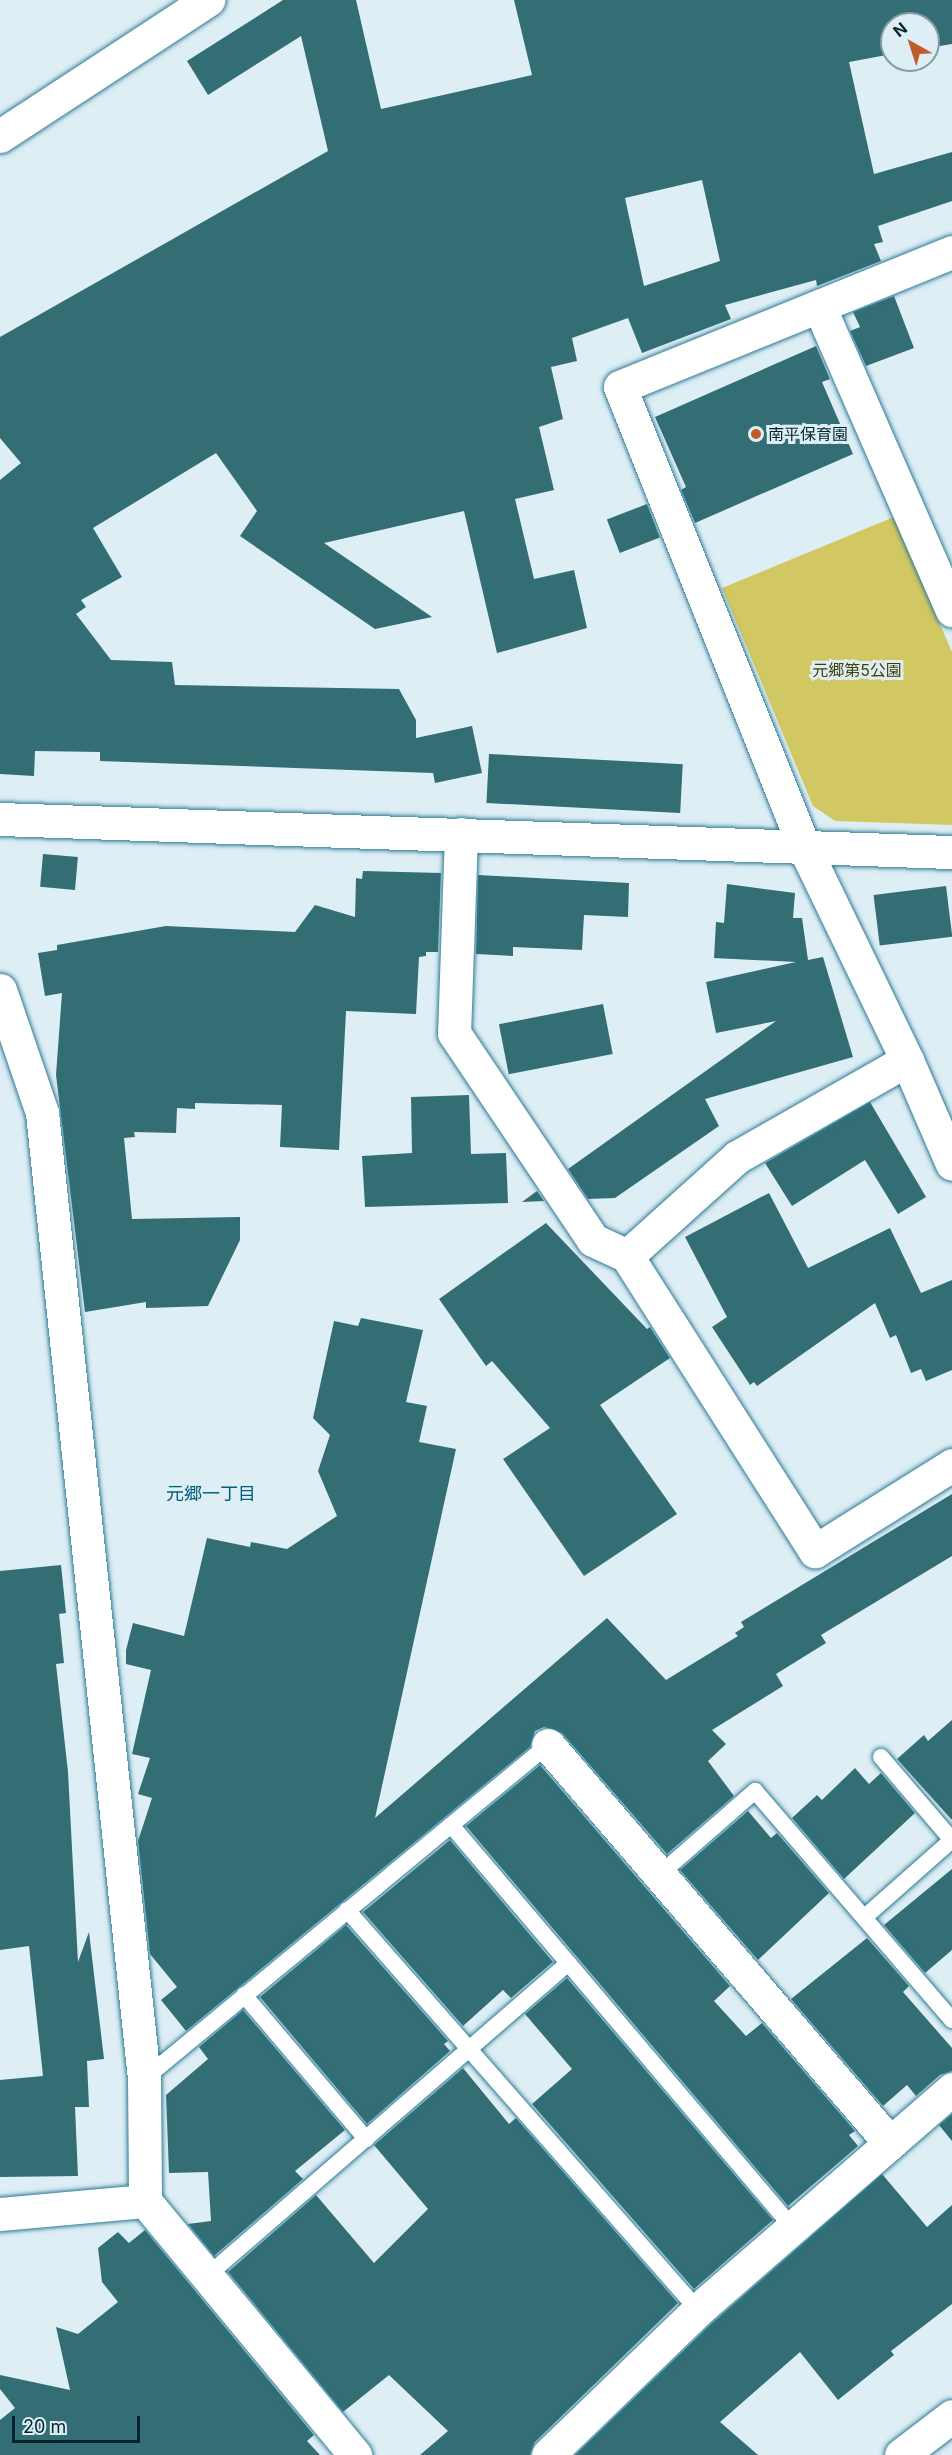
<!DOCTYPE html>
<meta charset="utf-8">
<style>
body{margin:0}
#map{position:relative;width:952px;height:2455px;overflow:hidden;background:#ddeef5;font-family:Inter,"Noto Sans JP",sans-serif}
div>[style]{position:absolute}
.green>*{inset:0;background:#d1c864}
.building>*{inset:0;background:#326e74;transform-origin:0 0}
.roads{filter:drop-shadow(0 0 2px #2d7a94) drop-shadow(0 0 2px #2d7a94)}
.lane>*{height:16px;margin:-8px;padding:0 8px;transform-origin:8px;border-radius:8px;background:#fff}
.street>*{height:33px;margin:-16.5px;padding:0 16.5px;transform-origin:16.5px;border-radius:16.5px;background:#fff}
.secondary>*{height:33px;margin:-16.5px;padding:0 16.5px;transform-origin:16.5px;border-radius:16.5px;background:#fff}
.dots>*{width:16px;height:16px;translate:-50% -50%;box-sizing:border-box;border:3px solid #ddeef5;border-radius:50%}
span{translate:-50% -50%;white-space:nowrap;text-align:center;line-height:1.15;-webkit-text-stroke:6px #ddeef5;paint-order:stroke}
.poi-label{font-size:16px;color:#03242e}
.left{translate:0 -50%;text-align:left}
.park-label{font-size:16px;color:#423d00}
.neighbourhood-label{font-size:18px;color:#035f79}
.north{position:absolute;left:880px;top:12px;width:60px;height:60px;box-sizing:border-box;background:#ddeef5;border:2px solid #869da5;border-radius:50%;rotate:321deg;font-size:16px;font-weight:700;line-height:24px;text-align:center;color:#03242e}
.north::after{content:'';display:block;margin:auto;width:21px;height:27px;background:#c05b2a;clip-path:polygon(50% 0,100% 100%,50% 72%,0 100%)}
.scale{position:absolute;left:12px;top:2416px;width:128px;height:27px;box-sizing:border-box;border:3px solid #03242e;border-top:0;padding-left:8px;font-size:18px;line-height:21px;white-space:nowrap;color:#03242e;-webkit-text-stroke:4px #ddeef5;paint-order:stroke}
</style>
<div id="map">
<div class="green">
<div style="clip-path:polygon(894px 517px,952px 652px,952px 825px,835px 821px,813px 806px,722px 588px)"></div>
</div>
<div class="building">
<div style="clip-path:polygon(evenodd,283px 0,356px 0,381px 109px,532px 75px,514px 0,952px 0,952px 44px,928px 48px,928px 24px,892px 24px,892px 54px,849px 62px,874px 174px,952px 152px,952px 201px,878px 226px,883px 242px,874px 244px,881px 261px,817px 286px,816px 280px,725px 305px,731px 319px,642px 353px,628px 318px,572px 338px,577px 361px,551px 367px,563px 419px,539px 427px,554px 490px,515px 499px,534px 579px,574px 570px,587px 628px,497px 653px,464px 511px,324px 543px,432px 617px,375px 629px,240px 536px,257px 511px,216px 453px,93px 528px,122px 577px,81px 600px,86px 607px,76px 614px,111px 660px,172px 662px,175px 685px,399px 689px,416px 720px,416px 738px,472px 726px,482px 773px,435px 783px,433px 773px,100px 761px,100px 752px,35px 751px,34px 776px,0 774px,0 480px,21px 463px,0 438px,0 337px,328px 151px,301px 36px,208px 95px,187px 61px,283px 0,702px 180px,720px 261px,644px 286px,625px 198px,702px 180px)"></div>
<div style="clip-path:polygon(894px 296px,914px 348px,866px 366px,850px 331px,860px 327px,853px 312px)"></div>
<div style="clip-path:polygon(816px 346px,830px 379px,822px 382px,853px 454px,695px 523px,681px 490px,686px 487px,655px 417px)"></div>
<div style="left:647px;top:504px;width:36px;height:43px;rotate:69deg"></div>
<div style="left:489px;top:754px;width:194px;height:49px;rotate:3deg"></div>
<div style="left:43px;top:854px;width:35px;height:33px;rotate:5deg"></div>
<div style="clip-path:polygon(363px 871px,441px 873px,438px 952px,426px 952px,426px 956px,419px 957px,416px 1014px,346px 1011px,339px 1150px,280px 1147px,282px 1105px,195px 1103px,195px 1109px,177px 1108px,176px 1133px,134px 1132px,135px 1137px,124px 1138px,132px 1219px,240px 1217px,240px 1240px,208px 1306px,146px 1308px,146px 1302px,85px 1312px,56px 1075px,62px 993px,45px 996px,38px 953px,57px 950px,57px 945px,166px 926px,295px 932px,315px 905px,355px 917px,356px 878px,362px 879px)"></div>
<div style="clip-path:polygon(478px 875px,629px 883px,628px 917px,584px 915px,582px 950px,513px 947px,513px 956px,476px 954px)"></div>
<div style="clip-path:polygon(727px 884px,795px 893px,793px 918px,802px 918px,808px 960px,823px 957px,853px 1057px,705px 1099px,719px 1126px,615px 1198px,588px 1199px,568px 1169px,776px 1021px,716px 1033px,706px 982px,796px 962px,714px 958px,716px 922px,724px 923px)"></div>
<div style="left:946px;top:886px;width:51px;height:73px;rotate:83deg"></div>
<div style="left:603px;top:1004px;width:51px;height:106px;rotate:79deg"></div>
<div style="clip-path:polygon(469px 1095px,471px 1154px,506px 1153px,508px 1203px,365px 1207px,362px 1156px,412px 1153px,411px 1097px)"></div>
<div style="clip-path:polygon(870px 1102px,926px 1197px,898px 1214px,865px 1160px,792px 1206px,765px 1163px)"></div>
<div style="clip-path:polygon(537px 1191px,544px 1201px,522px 1202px)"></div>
<div style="clip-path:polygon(769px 1193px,808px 1268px,890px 1228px,921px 1293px,952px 1280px,952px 1370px,926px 1381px,921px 1369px,911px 1373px,896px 1335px,890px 1338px,875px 1303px,757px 1386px,754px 1382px,750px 1385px,712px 1327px,727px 1317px,685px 1237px)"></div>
<div style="clip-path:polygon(546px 1223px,647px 1329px,650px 1327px,670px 1358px,600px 1405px,677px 1514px,584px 1576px,503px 1459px,550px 1428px,492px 1361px,486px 1366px,439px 1299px)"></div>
<div style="clip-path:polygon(361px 1318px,423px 1330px,406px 1402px,427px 1406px,419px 1442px,456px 1449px,375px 1818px,607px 1618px,666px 1680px,738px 1636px,735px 1633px,744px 1627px,741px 1622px,952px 1494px,952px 1556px,821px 1635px,826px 1643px,776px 1674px,783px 1686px,712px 1730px,726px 1744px,708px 1761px,734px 1796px,667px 1854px,562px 1733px,544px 1727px,535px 1731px,530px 1747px,186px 2031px,161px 2000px,177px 1987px,150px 1954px,138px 1841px,152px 1798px,138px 1794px,150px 1758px,132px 1754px,151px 1670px,126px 1664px,126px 1650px,133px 1623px,184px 1636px,207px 1538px,250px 1547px,251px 1542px,287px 1549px,337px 1516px,318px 1471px,330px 1435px,313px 1418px,334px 1321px,358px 1326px)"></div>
<div style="clip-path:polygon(61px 1565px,66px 1613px,59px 1614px,64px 1663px,56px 1664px,68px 1772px,78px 1962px,89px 1932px,104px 2059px,87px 2061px,89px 2107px,75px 2107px,78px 2176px,0 2177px,0 2080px,43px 2076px,29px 1946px,0 1950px,0 1571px)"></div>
<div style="clip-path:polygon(952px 1720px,952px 1820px,897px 1759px,924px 1735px,928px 1741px)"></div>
<div style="clip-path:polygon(540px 1765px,730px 1986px,714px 2001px,746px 2036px,762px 2023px,855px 2131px,849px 2135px,858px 2146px,788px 2206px,466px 1826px)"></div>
<div style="clip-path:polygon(855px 1768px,869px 1784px,881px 1773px,915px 1813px,844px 1879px,792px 1818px,817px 1795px,822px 1800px)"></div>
<div style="clip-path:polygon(748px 1811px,771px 1838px,777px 1833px,829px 1893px,758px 1960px,680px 1870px)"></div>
<div style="clip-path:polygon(450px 1840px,553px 1962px,511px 1998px,503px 1990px,463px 2026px,363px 1912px)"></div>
<div style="clip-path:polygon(952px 1869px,952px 1950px,925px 1973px,884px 1925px)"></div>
<div style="clip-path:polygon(346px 1925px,448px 2041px,444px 2044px,450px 2051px,367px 2124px,260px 1997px)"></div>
<div style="clip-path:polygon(867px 1938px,909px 1986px,903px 1992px,952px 2048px,952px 2071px,940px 2075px,916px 2096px,907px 2085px,883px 2106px,791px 1999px)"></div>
<div style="clip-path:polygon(567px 1978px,773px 2220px,694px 2289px,532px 2104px,572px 2069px,525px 2014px)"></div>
<div style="clip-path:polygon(243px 2010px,345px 2130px,295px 2171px,303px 2179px,214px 2256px,188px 2224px,211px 2221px,208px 2172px,169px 2173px,166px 2095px,208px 2059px,199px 2047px)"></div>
<div style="clip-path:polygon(463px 2068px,509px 2124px,516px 2118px,678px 2303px,535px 2442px,530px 2455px,420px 2455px,448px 2431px,389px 2375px,343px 2412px,228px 2272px,316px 2195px,374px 2263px,428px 2209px,374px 2145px)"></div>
<div style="clip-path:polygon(952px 2114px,952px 2141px,939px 2125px)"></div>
<div style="clip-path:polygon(882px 2174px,927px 2227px,952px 2205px,952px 2304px,891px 2351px,894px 2355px,838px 2400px,800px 2352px,720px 2422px,758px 2455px,575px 2455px,711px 2324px)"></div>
<div style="clip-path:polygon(145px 2230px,314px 2435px,307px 2441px,320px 2455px,0 2455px,0 2420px,15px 2408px,0 2389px,0 2375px,70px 2390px,56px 2327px,78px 2334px,118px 2302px,102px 2282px,98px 2248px,118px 2232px,129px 2243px)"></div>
</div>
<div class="roads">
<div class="lane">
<div style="left:881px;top:1757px;width:109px;rotate:49.5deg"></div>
<div style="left:451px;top:1825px;width:529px;rotate:49.68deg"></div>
<div style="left:659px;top:1875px;width:128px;rotate:-41.2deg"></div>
<div style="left:755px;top:1791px;width:302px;rotate:49.3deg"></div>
<div style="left:347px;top:1910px;width:532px;rotate:48.73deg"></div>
<div style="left:866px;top:1916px;width:115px;rotate:-41.5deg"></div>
<div style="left:244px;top:1995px;width:189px;rotate:49.7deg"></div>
<div style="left:144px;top:2079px;width:524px;rotate:-39.58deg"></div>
<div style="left:207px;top:2276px;width:478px;rotate:-40.9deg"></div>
</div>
<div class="street">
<div style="left:952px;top:252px;width:358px;rotate:157.9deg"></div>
<div style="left:620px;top:387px;width:493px;rotate:68.2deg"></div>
<div style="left:803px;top:845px;width:239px;rotate:64.2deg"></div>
<div style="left:907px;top:1060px;width:113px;rotate:66.6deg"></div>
<div style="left:819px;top:306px;width:332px;rotate:66.4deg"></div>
<div style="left:461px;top:834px;width:199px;rotate:92deg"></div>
<div style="left:454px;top:1033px;width:249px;rotate:56.1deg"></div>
<div style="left:593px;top:1240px;width:38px;rotate:25deg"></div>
<div style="left:0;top:990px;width:130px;rotate:71.1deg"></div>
<div style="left:42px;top:1113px;width:971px;rotate:83.97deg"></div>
<div style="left:144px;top:2079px;width:122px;rotate:89.5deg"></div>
<div style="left:907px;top:1060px;width:196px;rotate:150.3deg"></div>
<div style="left:737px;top:1157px;width:148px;rotate:138deg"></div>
<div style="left:627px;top:1256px;width:350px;rotate:57.5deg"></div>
<div style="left:815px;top:1551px;width:162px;rotate:-32.1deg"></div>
<div style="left:548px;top:1745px;width:525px;rotate:49.33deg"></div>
<div style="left:0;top:2214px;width:146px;rotate:-5.1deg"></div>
<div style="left:145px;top:2201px;width:330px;rotate:50.4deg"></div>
<div style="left:548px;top:2455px;width:209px;rotate:-44deg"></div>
<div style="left:698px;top:2310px;width:337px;rotate:-41deg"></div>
</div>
<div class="secondary">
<div style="left:0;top:136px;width:249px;rotate:-33.2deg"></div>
<div style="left:0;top:819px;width:953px;rotate:1.99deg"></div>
<div style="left:901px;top:2455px;width:64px;rotate:-37.4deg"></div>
</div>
</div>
<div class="dots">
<div style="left:756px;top:434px;background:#c05b2a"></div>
</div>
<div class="poi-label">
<span class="left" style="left:768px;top:434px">南平保育園</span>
</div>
<div class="park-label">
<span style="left:857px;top:670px">元郷第5公園</span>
</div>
<div class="neighbourhood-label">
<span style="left:211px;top:1494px">元郷一丁目</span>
</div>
<div class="north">N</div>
<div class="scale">20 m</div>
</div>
